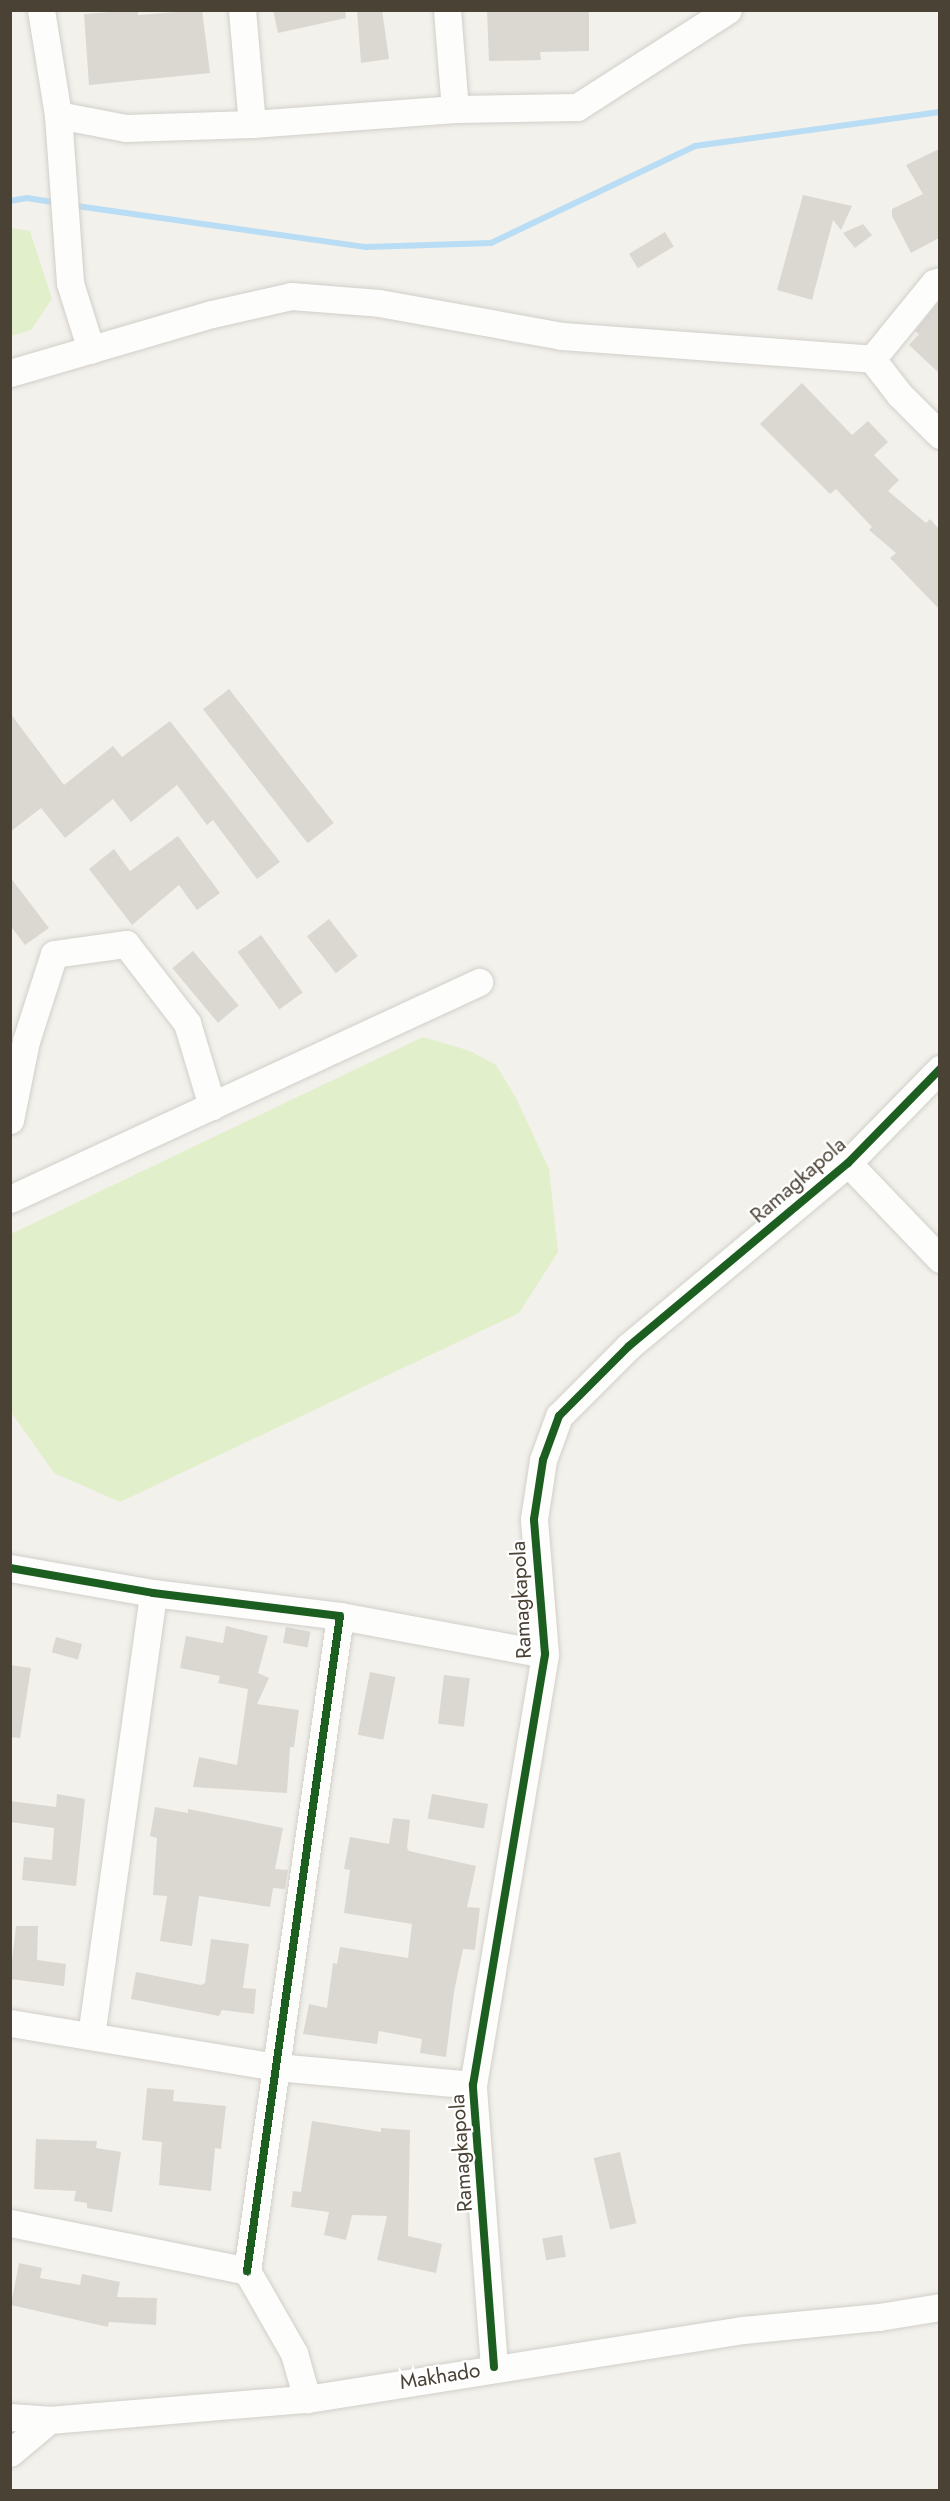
<!DOCTYPE html>
<style>
body{margin:0}
#map{position:relative;width:950px;height:2501px;overflow:hidden;background:#f3f1ec;font-family:Jost,sans-serif}
div>[style]{position:absolute}
.green>*{inset:0;background:#e1efca}
.stream>*{height:6px;margin:-3px;padding:0 3px;transform-origin:3px;border-radius:3px;background:#b9ddf4}
.building>*{inset:0;background:#dbd8d2;transform-origin:0 0}
.roads{filter:drop-shadow(0 0 2px #d1cfc9) drop-shadow(0 0 2px #d1cfc9)}
.minor>*{height:27px;margin:-13.5px;padding:0 13.5px;transform-origin:13.5px;border-radius:13.5px;background:#fdfdfc}
.cycleway>*{height:8px;margin:-4px;padding:0 4px;transform-origin:4px;border-radius:4px;background:#1b5e20}
span{translate:-50% -50%;white-space:nowrap;text-align:center;line-height:1.15;-webkit-text-stroke:4.5px #fff;paint-order:stroke}
.street-label{font-size:21px;color:#4b4236}
.frame{position:absolute;inset:0;border:12px solid #4b4236;pointer-events:none}
</style>
<div id="map">
<div class="green">
<div style="clip-path:polygon(11px 228px,30px 231px,52px 299px,31px 330px,11px 336px)"></div>
<div style="clip-path:polygon(423px 1037px,470px 1051px,496px 1065px,516px 1098px,549px 1169px,558px 1252px,519px 1313px,120px 1502px,54px 1473px,11px 1412px,11px 1234px)"></div>
</div>
<div class="stream">
<div style="left:10px;top:201px;width:17px;rotate:-10deg"></div>
<div style="left:27px;top:198px;width:30px;rotate:9deg"></div>
<div style="left:70px;top:205px;width:299px;rotate:8.1deg"></div>
<div style="left:366px;top:247px;width:125px;rotate:-1.8deg"></div>
<div style="left:491px;top:243px;width:226px;rotate:-25.4deg"></div>
<div style="left:695px;top:146px;width:247px;rotate:-7.9deg"></div>
</div>
<div class="building">
<div style="clip-path:polygon(138px 10px,138px 15px,202px 10px,210px 73px,89px 85px,84px 14px)"></div>
<div style="clip-path:polygon(273px 10px,345px 10px,346px 18px,278px 33px)"></div>
<div style="clip-path:polygon(357px 10px,382px 10px,389px 59px,361px 63px)"></div>
<div style="clip-path:polygon(487px 10px,589px 10px,589px 51px,540px 52px,541px 60px,489px 61px)"></div>
<div style="clip-path:polygon(939px 149px,939px 238px,911px 253px,892px 216px,892px 209px,923px 194px,906px 165px)"></div>
<div style="clip-path:polygon(803px 195px,852px 206px,841px 230px,833px 220px,812px 300px,777px 290px)"></div>
<div style="clip-path:polygon(863px 224px,872px 235px,855px 248px,843px 233px)"></div>
<div style="left:665px;top:232px;width:17px;height:42px;rotate:59deg"></div>
<div style="clip-path:polygon(939px 301px,939px 373px,909px 345px,919px 334px,915px 331px)"></div>
<div style="clip-path:polygon(802px 383px,852px 435px,868px 421px,888px 442px,874px 455px,899px 480px,888px 491px,926px 523px,930px 519px,939px 529px,939px 609px,890px 558px,896px 553px,869px 530px,872px 527px,836px 489px,830px 494px,760px 424px)"></div>
<div style="left:229px;top:689px;width:170px;height:33px;rotate:52deg"></div>
<div style="clip-path:polygon(10px 713px,64px 785px,113px 746px,122px 757px,170px 721px,280px 862px,257px 879px,213px 820px,207px 825px,177px 785px,131px 822px,113px 799px,65px 838px,41px 808px,10px 832px)"></div>
<div style="clip-path:polygon(178px 836px,220px 893px,197px 910px,179px 885px,132px 925px,89px 869px,114px 849px,130px 871px)"></div>
<div style="clip-path:polygon(10px 877px,49px 928px,25px 945px,10px 925px)"></div>
<div style="left:329px;top:919px;width:47px;height:28px;rotate:52deg"></div>
<div style="left:261px;top:935px;width:71px;height:29px;rotate:54deg"></div>
<div style="left:193px;top:951px;width:71px;height:27px;rotate:50deg"></div>
<div style="clip-path:polygon(226px 1626px,268px 1636px,258px 1673px,269px 1678px,257px 1704px,299px 1710px,294px 1747px,290px 1747px,287px 1793px,193px 1787px,199px 1757px,237px 1765px,248px 1689px,218px 1683px,220px 1676px,180px 1668px,186px 1636px,223px 1643px)"></div>
<div style="left:286px;top:1627px;width:25px;height:16px;rotate:11deg"></div>
<div style="left:56px;top:1637px;width:27px;height:16px;rotate:15deg"></div>
<div style="clip-path:polygon(10px 1665px,31px 1668px,20px 1738px,10px 1737px)"></div>
<div style="left:370px;top:1672px;width:26px;height:64px;rotate:11deg"></div>
<div style="left:444px;top:1675px;width:26px;height:49px;rotate:7deg"></div>
<div style="clip-path:polygon(57px 1794px,85px 1799px,76px 1886px,22px 1880px,24px 1857px,52px 1860px,54px 1828px,10px 1822px,10px 1801px,56px 1807px)"></div>
<div style="left:432px;top:1794px;width:57px;height:25px;rotate:10deg"></div>
<div style="clip-path:polygon(155px 1807px,188px 1813px,188px 1809px,283px 1828px,275px 1869px,288px 1870px,285px 1889px,273px 1888px,270px 1907px,199px 1896px,192px 1946px,160px 1941px,167px 1896px,153px 1895px,157px 1838px,150px 1836px)"></div>
<div style="clip-path:polygon(393px 1818px,410px 1820px,407px 1848px,409px 1851px,476px 1866px,467px 1907px,480px 1908px,475px 1950px,463px 1949px,454px 1992px,446px 2057px,420px 2053px,422px 2039px,379px 2031px,377px 2044px,303px 2034px,309px 2004px,327px 2008px,333px 1963px,337px 1964px,340px 1947px,408px 1958px,412px 1924px,344px 1913px,350px 1870px,344px 1869px,350px 1837px,389px 1844px)"></div>
<div style="clip-path:polygon(16px 1926px,38px 1926px,37px 1960px,66px 1964px,64px 1986px,10px 1979px)"></div>
<div style="clip-path:polygon(211px 1939px,249px 1944px,243px 1988px,256px 1989px,254px 2014px,222px 2010px,219px 2016px,131px 1999px,136px 1972px,201px 1985px,205px 1983px)"></div>
<div style="clip-path:polygon(147px 2088px,174px 2090px,173px 2101px,226px 2106px,221px 2149px,215px 2148px,211px 2191px,159px 2185px,162px 2142px,142px 2140px)"></div>
<div style="clip-path:polygon(312px 2121px,381px 2132px,381px 2128px,410px 2130px,408px 2236px,442px 2244px,436px 2273px,377px 2260px,387px 2216px,352px 2215px,346px 2240px,324px 2235px,329px 2212px,291px 2207px,293px 2191px,301px 2192px)"></div>
<div style="clip-path:polygon(36px 2139px,97px 2141px,96px 2148px,121px 2152px,112px 2212px,87px 2208px,87px 2203px,74px 2201px,76px 2191px,34px 2189px)"></div>
<div style="left:620px;top:2152px;width:73px;height:27px;rotate:77deg"></div>
<div style="left:562px;top:2235px;width:22px;height:20px;rotate:80deg"></div>
<div style="clip-path:polygon(19px 2263px,42px 2268px,40px 2278px,80px 2285px,82px 2274px,120px 2282px,117px 2297px,157px 2298px,156px 2325px,109px 2322px,108px 2327px,11px 2305px)"></div>
</div>
<div class="roads">
<div class="minor">
<div style="left:41px;top:10px;width:106px;rotate:80.8deg"></div>
<div style="left:58px;top:115px;width:168px;rotate:85.9deg"></div>
<div style="left:70px;top:283px;width:70px;rotate:72.6deg"></div>
<div style="left:242px;top:10px;width:114px;rotate:85deg"></div>
<div style="left:447px;top:10px;width:99px;rotate:85.4deg"></div>
<div style="left:58px;top:115px;width:69px;rotate:10.8deg"></div>
<div style="left:126px;top:128px;width:126px;rotate:-1.8deg"></div>
<div style="left:252px;top:124px;width:204px;rotate:-4.2deg"></div>
<div style="left:455px;top:109px;width:122px;rotate:-0.9deg"></div>
<div style="left:577px;top:107px;width:179px;rotate:-32.7deg"></div>
<div style="left:872px;top:359px;width:98px;rotate:-50.8deg"></div>
<div style="left:934px;top:283px;width:6px;rotate:-18deg"></div>
<div style="left:10px;top:373px;width:210px;rotate:-16.3deg"></div>
<div style="left:212px;top:314px;width:81px;rotate:-12.8deg"></div>
<div style="left:291px;top:296px;width:88px;rotate:4.5deg"></div>
<div style="left:379px;top:303px;width:186px;rotate:10.2deg"></div>
<div style="left:562px;top:336px;width:311px;rotate:4.2deg"></div>
<div style="left:872px;top:359px;width:44px;rotate:52.4deg"></div>
<div style="left:899px;top:394px;width:58px;rotate:45deg"></div>
<div style="left:10px;top:1120px;width:81px;rotate:-78.6deg"></div>
<div style="left:26px;top:1041px;width:91px;rotate:-72.2deg"></div>
<div style="left:54px;top:954px;width:73px;rotate:-7.9deg"></div>
<div style="left:126px;top:944px;width:100px;rotate:52.3deg"></div>
<div style="left:187px;top:1023px;width:87px;rotate:73.2deg"></div>
<div style="left:848px;top:1163px;width:133px;rotate:46.2deg"></div>
<div style="left:10px;top:1199px;width:517px;rotate:-24.83deg"></div>
<div style="left:10px;top:1568px;width:145px;rotate:9.9deg"></div>
<div style="left:153px;top:1593px;width:188px;rotate:7deg"></div>
<div style="left:340px;top:1616px;width:662px;rotate:98.08deg"></div>
<div style="left:340px;top:1616px;width:208px;rotate:10.5deg"></div>
<div style="left:10px;top:2023px;width:270px;rotate:9.4deg"></div>
<div style="left:276px;top:2067px;width:198px;rotate:5.2deg"></div>
<div style="left:91px;top:2036px;width:447px;rotate:-82deg"></div>
<div style="left:10px;top:2223px;width:242px;rotate:11.4deg"></div>
<div style="left:247px;top:2271px;width:95px;rotate:60.2deg"></div>
<div style="left:294px;top:2353px;width:48px;rotate:74.2deg"></div>
<div style="left:494px;top:2367px;width:283px;rotate:-94.3deg"></div>
<div style="left:473px;top:2085px;width:437px;rotate:-80.5deg"></div>
<div style="left:545px;top:1654px;width:135px;rotate:-94.7deg"></div>
<div style="left:534px;top:1519px;width:60px;rotate:-81.3deg"></div>
<div style="left:543px;top:1460px;width:47px;rotate:-70deg"></div>
<div style="left:559px;top:1416px;width:99px;rotate:-45deg"></div>
<div style="left:629px;top:1346px;width:285px;rotate:-39.9deg"></div>
<div style="left:848px;top:1163px;width:132px;rotate:-45.6deg"></div>
<div style="left:10px;top:2417px;width:39px;rotate:4deg"></div>
<div style="left:49px;top:2420px;width:259px;rotate:-4.7deg"></div>
<div style="left:307px;top:2399px;width:441px;rotate:-9deg"></div>
<div style="left:743px;top:2330px;width:137px;rotate:-5.5deg"></div>
<div style="left:879px;top:2317px;width:62px;rotate:-9.3deg"></div>
<div style="left:10px;top:2453px;width:51px;rotate:-40.2deg"></div>
</div>
</div>
<div class="cycleway">
<div style="left:10px;top:1568px;width:145px;rotate:9.9deg"></div>
<div style="left:153px;top:1593px;width:188px;rotate:7deg"></div>
<div style="left:340px;top:1616px;width:662px;rotate:98.08deg"></div>
<div style="left:494px;top:2367px;width:283px;rotate:-94.3deg"></div>
<div style="left:473px;top:2085px;width:437px;rotate:-80.5deg"></div>
<div style="left:545px;top:1654px;width:135px;rotate:-94.7deg"></div>
<div style="left:534px;top:1519px;width:60px;rotate:-81.3deg"></div>
<div style="left:543px;top:1460px;width:47px;rotate:-70deg"></div>
<div style="left:559px;top:1416px;width:99px;rotate:-45deg"></div>
<div style="left:629px;top:1346px;width:285px;rotate:-39.9deg"></div>
<div style="left:848px;top:1163px;width:132px;rotate:-45.6deg"></div>
</div>
<div class="street-label">
<span style="left:798px;top:1180px;rotate:-41deg">Ramagkapola</span>
<span style="left:521px;top:1600px;rotate:-93deg">Ramagkapola</span>
<span style="left:461px;top:2153px;rotate:-94deg">Ramagkapola</span>
<span style="left:440px;top:2376px;rotate:-9deg">Makhado</span>
</div>
<div class="frame"></div>
</div>
